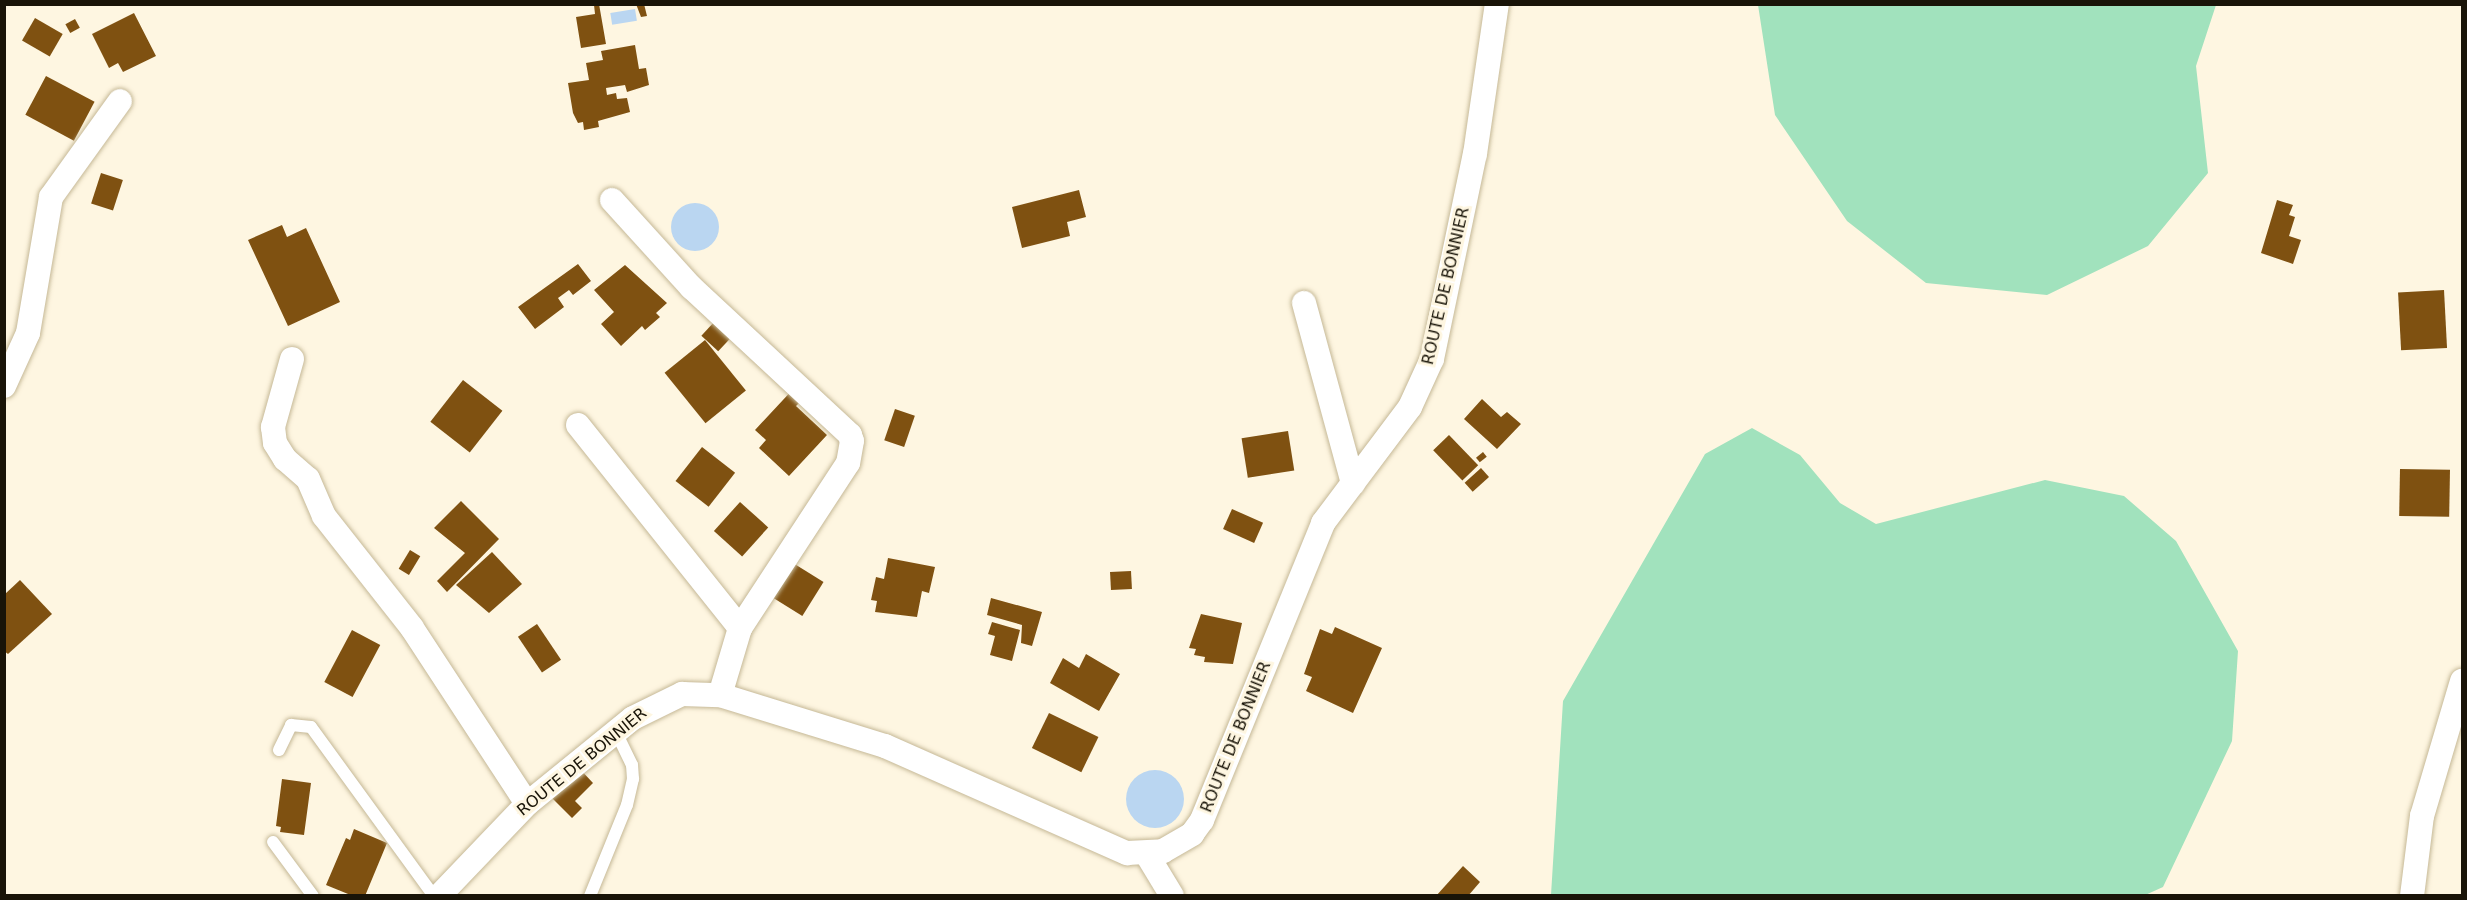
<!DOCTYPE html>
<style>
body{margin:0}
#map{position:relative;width:2467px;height:900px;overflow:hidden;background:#fef6e1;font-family:"DejaVu Sans",sans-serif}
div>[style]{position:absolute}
.green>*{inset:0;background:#a1e2bd}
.water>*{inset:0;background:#bad6f1;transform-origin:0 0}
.round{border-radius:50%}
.building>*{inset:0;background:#7f5111;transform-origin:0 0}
.roads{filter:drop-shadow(0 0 2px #c5b896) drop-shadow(0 0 2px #c5b896)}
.lane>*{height:12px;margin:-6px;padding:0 6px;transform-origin:6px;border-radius:6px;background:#fff}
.street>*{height:24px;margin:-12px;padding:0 12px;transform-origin:12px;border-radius:12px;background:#fff}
span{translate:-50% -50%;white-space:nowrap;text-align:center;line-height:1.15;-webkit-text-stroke:6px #fef6e1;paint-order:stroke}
.street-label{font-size:16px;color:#191408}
.frame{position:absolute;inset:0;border:6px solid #191408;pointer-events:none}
</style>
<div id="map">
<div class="green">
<div style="clip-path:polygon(1758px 5px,2216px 5px,2196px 66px,2208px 173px,2148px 246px,2047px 295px,1926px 283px,1847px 221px,1775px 115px)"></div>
<div style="clip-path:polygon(1752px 428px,1800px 455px,1840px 503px,1876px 524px,2045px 480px,2124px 496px,2176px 541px,2238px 651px,2232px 741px,2163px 887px,2143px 896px,1551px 895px,1563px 701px,1705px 454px)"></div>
</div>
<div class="water">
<div style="left:635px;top:9px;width:12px;height:25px;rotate:81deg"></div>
<div class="round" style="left:671px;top:203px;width:48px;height:48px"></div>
<div class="round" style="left:1126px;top:770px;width:58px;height:58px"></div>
</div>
<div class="building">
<div style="clip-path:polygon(599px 4px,606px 44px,581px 48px,576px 17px,595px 14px,594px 5px)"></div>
<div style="clip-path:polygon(636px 4px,644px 4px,647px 16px,641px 17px)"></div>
<div style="clip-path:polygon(134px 13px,156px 56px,123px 72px,118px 63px,109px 68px,92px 34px)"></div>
<div style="left:35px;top:18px;width:32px;height:26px;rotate:30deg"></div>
<div style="left:75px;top:19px;width:10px;height:11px;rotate:61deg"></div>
<div style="clip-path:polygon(635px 45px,639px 69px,646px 68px,649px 85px,627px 92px,625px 85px,606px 88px,607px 95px,616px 93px,617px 99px,627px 98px,630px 112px,598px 121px,599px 127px,584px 130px,583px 122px,578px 123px,573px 113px,568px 83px,589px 80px,586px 63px,603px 60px,601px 51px)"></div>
<div style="left:46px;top:76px;width:55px;height:44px;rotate:28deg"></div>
<div style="left:101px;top:173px;width:23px;height:32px;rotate:18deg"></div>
<div style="clip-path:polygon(1079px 190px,1086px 217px,1067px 222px,1070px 236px,1022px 248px,1012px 207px)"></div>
<div style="clip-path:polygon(2277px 200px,2293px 205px,2289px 215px,2295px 217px,2289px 236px,2301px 240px,2293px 264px,2261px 253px)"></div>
<div style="clip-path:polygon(282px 225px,287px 237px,306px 228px,340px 302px,288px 326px,248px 240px)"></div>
<div style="clip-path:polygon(578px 264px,591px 281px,573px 295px,569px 290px,558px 298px,564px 307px,535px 329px,518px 307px)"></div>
<div style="clip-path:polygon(625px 265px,667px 303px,656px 313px,660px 317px,645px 330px,642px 326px,621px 346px,601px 324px,614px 312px,594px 290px)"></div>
<div style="left:2444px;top:290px;width:58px;height:46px;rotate:87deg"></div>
<div style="left:715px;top:321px;width:23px;height:20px;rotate:43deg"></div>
<div style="left:705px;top:340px;width:65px;height:52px;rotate:51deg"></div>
<div style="left:463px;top:380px;width:50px;height:53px;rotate:38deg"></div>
<div style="clip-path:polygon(796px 386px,806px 396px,796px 406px,827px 435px,789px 476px,759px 448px,766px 440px,755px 430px)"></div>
<div style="clip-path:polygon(1482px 399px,1501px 417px,1507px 412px,1521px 424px,1497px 449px,1464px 419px)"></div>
<div style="left:895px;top:409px;width:21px;height:33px;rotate:19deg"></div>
<div style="left:1288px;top:431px;width:40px;height:47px;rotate:81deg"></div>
<div style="left:1449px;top:435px;width:42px;height:22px;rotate:46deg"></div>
<div style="left:702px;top:447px;width:42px;height:43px;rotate:38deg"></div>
<div style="left:1483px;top:452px;width:6px;height:9px;rotate:51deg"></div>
<div style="left:1481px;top:468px;width:12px;height:22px;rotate:48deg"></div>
<div style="left:2400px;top:469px;width:50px;height:47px;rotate:1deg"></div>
<div style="clip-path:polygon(461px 501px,499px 539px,447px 592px,437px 581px,465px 553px,434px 528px)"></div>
<div style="left:740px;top:502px;width:38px;height:39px;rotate:42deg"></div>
<div style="left:1232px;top:509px;width:34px;height:22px;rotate:24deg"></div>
<div style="left:410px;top:550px;width:12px;height:22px;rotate:31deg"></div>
<div style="clip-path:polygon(492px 552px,522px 584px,489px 613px,456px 585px)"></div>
<div style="clip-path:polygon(888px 558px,935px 567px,929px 593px,922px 591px,917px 617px,875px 612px,877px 601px,871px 600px,876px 577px,884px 579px)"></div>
<div style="left:793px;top:563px;width:36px;height:40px;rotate:32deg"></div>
<div style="left:1131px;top:571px;width:18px;height:21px;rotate:87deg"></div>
<div style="clip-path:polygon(20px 580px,52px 614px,8px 654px,4px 651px,4px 595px)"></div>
<div style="clip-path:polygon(991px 598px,1042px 612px,1032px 646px,1021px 643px,1022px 625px,987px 615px)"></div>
<div style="clip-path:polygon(1201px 614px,1242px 623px,1233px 664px,1204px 662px,1205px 657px,1194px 655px,1196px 649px,1189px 648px)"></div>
<div style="clip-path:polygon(992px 622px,1020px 630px,1012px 661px,990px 655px,995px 636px,988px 634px)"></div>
<div style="left:537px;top:624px;width:43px;height:23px;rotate:56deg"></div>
<div style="clip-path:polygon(1335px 627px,1382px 648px,1353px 713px,1306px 691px,1312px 677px,1304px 674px,1320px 629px,1332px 634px)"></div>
<div style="left:352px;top:630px;width:32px;height:59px;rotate:28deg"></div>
<div style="clip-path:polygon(1086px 654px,1120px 674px,1099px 711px,1050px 683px,1063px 658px,1079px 668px)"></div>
<div style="left:1049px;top:713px;width:55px;height:39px;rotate:26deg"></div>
<div style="clip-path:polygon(578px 767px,593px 783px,575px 801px,582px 808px,572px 818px,550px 796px)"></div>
<div style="clip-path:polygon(282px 779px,311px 783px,304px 835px,280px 832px,281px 827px,276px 826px)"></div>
<div style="clip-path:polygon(354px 829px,387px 843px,365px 896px,353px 896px,326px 885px,346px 838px,350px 840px)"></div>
<div style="clip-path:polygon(1463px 866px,1480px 882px,1468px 896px,1436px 896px)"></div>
</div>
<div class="roads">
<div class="lane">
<div style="left:279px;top:750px;width:28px;rotate:-64deg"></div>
<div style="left:291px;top:725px;width:20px;rotate:6deg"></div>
<div style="left:311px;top:727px;width:209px;rotate:54deg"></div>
<div style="left:273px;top:842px;width:67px;rotate:53.5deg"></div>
<div style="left:590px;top:896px;width:98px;rotate:-67.9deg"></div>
<div style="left:627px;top:805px;width:27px;rotate:-77deg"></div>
<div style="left:633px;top:779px;width:14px;rotate:-94deg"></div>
<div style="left:632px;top:765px;width:37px;rotate:-116deg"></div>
</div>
<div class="street">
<div style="left:612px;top:200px;width:118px;rotate:47.8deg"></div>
<div style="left:691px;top:287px;width:217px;rotate:42.9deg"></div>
<div style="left:850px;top:435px;width:6px;rotate:72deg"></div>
<div style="left:852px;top:441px;width:22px;rotate:100deg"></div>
<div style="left:848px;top:463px;width:197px;rotate:123.2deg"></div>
<div style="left:740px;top:628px;width:70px;rotate:106.6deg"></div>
<div style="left:1304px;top:303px;width:187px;rotate:74.8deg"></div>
<div style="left:292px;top:359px;width:71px;rotate:105.6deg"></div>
<div style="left:273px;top:427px;width:16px;rotate:83deg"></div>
<div style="left:275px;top:443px;width:19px;rotate:58deg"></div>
<div style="left:285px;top:459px;width:30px;rotate:41deg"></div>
<div style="left:308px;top:479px;width:40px;rotate:66.6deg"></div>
<div style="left:324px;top:516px;width:142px;rotate:51.8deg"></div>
<div style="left:412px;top:628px;width:210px;rotate:56.8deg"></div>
<div style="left:4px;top:386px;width:58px;rotate:-65.6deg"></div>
<div style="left:28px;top:333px;width:138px;rotate:-80.4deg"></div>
<div style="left:51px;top:197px;width:118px;rotate:-54.3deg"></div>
<div style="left:578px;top:425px;width:260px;rotate:51.4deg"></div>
<div style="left:1146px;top:853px;width:50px;rotate:58.8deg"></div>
<div style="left:439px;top:896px;width:127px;rotate:-46.3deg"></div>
<div style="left:527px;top:804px;width:136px;rotate:-39.1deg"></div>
<div style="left:633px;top:718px;width:55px;rotate:-26.1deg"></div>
<div style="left:682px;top:694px;width:38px;rotate:2deg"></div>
<div style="left:720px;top:695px;width:173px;rotate:17.2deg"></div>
<div style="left:885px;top:746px;width:265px;rotate:23.9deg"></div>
<div style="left:1127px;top:853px;width:36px;rotate:-3deg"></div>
<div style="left:1163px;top:851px;width:34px;rotate:-30deg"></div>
<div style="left:1192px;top:834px;width:17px;rotate:-54deg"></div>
<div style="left:1202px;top:820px;width:321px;rotate:-67.8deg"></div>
<div style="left:1323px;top:523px;width:145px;rotate:-53.1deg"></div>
<div style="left:1410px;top:407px;width:53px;rotate:-65.4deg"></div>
<div style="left:1432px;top:359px;width:209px;rotate:-78.2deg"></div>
<div style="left:1475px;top:154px;width:152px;rotate:-81.7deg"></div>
<div style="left:2412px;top:896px;width:81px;rotate:-82.9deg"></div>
<div style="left:2422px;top:816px;width:141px;rotate:-73.5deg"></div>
</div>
</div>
<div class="street-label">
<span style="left:1446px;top:286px;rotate:-77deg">ROUTE DE BONNIER</span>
<span style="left:1236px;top:737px;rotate:-68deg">ROUTE DE BONNIER</span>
<span style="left:582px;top:762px;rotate:-39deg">ROUTE DE BONNIER</span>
</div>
<div class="frame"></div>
</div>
